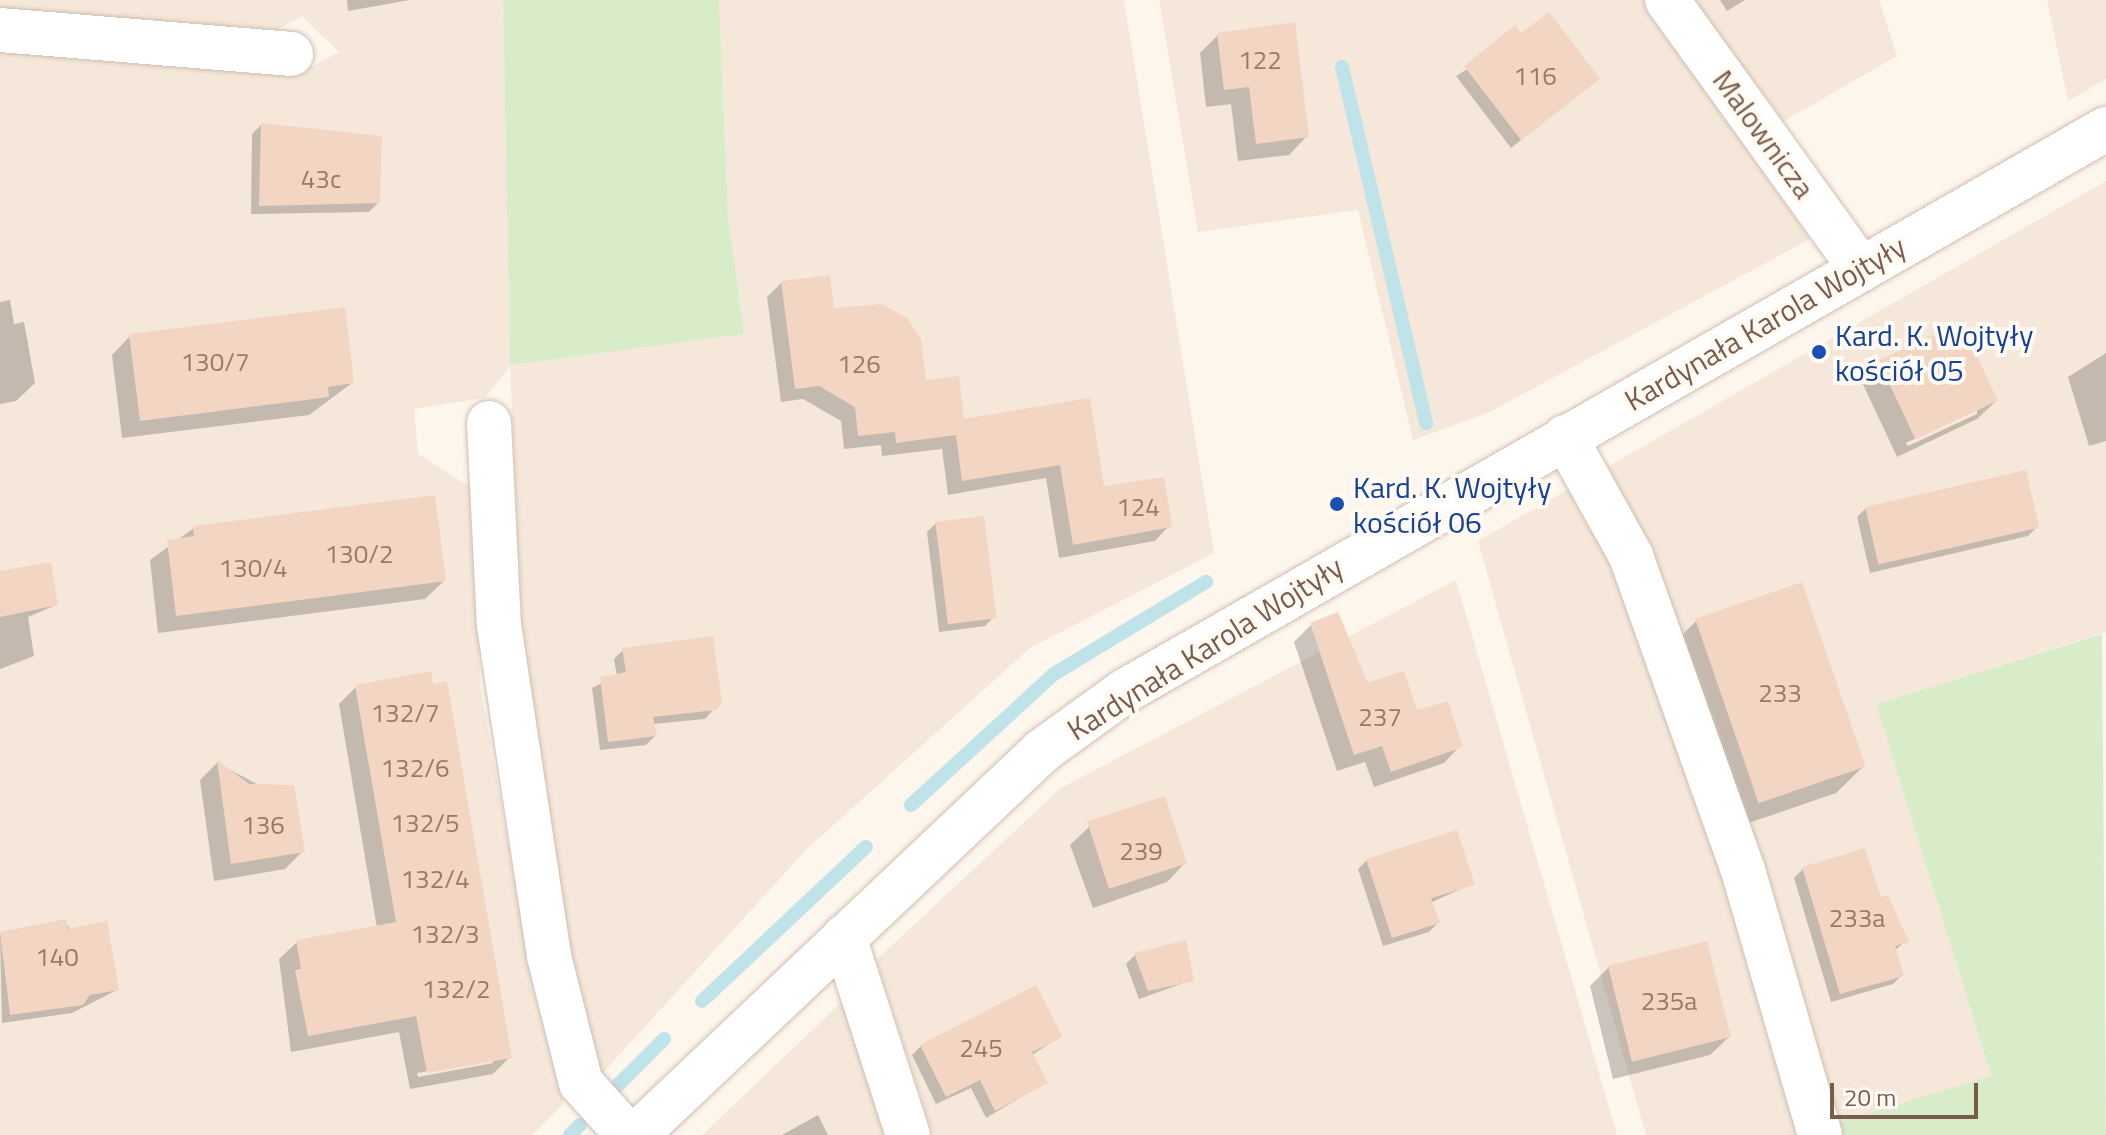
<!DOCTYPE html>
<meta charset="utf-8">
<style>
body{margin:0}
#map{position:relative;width:2106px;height:1135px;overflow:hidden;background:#fdf6ec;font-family:"Titillium Web",sans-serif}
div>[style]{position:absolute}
.residential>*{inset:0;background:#f5e8da}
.green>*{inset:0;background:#d8ecc9}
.shadow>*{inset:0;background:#0003}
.stream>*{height:14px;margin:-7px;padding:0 7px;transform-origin:7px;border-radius:7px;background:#bfe3e8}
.building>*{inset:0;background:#f3d5c3;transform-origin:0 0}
.roads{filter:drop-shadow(0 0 2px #d1beb0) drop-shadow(0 0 2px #d1beb0)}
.minor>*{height:44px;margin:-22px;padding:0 22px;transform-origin:22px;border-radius:22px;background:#fff}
.dots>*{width:22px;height:22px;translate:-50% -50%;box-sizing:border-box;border:4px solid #fffaf3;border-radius:50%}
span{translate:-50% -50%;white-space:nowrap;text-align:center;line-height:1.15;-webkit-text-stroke:8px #fffaf3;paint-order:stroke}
.number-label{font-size:26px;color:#987a6a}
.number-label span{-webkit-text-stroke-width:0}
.street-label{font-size:30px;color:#7a5c4d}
.transit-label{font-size:30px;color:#164399}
.left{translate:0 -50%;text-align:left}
.scale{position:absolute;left:1830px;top:1083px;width:148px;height:36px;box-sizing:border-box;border:4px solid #7a5c4d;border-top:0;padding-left:10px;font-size:24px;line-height:28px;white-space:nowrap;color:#7a5c4d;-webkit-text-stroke:6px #fffaf3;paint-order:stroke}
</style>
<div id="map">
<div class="residential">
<div style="clip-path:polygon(0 0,503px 0,510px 364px,744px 334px,728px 215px,719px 0,1124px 0,1214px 553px,1030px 648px,807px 849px,598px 1078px,573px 981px,524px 684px,510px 366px,485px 398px,414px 409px,418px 454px,475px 490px,480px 685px,534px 991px,564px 1103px,532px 1135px,0 1135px,0 52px,297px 75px,339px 52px,302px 16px,266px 36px,0 12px)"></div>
<div style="clip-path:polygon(1159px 0,1643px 0,1810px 239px,1490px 412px,1413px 440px,1358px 210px,1198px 232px)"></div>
<div style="clip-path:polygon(1692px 0,1879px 0,1897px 56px,1784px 121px)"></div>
<div style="clip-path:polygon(2047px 0,2106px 0,2106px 79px,2068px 101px)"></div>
<div style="clip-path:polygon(2106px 181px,2106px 632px,1876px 704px,1991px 1077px,1798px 1135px,1646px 1135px,1478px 541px)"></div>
<div style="clip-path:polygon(1456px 580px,1617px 1135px,933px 1135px,876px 960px,1061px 788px)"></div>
<div style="clip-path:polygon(843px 1001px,885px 1135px,702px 1135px)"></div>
</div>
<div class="green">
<div style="clip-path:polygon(503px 0,719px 0,728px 215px,744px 334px,510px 365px)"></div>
<div style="clip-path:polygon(2102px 634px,2106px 1135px,1832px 1135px,1830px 1125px,1991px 1076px,1876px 704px)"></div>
</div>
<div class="shadow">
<div style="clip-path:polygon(347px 0,410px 0,348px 11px)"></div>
<div style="clip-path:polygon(1720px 0,1745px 0,1727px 11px)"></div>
<div style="clip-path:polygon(1218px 35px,1307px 136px,1289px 155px,1238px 161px,1231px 104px,1206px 107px,1200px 53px)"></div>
<div style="clip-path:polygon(1521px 36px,1598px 79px,1511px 148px,1456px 76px)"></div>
<div style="clip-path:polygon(261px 125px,378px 203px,369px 212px,251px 214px,252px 134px)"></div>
<div style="clip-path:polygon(782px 282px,832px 311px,962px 421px,1089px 400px,1102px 488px,1169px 526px,1155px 541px,1059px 558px,1046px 478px,948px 495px,942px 449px,882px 456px,881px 445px,844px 449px,841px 421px,803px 399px,781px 402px,767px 297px)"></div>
<div style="clip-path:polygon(10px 300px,14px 324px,24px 322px,35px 383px,16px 401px,0 404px,0 302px)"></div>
<div style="clip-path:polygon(130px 336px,352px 383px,309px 415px,122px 438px,112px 355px)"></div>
<div style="clip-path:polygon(2106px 353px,2106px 441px,2089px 446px,2068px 377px)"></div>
<div style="clip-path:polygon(evenodd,1879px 362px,1996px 401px,1977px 419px,1897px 457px,1861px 380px,1879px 362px,1977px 409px,1977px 414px,1908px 446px,1906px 443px,1977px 409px)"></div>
<div style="clip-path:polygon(1866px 508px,2037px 527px,2028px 536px,1870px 573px,1857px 517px)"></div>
<div style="clip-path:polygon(936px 523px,994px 617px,985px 626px,939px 632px,927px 532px)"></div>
<div style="clip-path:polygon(194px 528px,444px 581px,425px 599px,158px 633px,150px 560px)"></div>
<div style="clip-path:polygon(0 573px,56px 605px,28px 617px,34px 656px,0 669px)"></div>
<div style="clip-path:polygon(1696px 621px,1863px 767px,1836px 793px,1731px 829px,1670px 647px)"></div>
<div style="clip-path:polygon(1311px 625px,1366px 685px,1460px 746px,1444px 763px,1374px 787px,1365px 762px,1337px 771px,1294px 642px)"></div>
<div style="clip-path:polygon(623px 650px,720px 702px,705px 719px,653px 724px,655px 736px,646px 745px,600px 750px,592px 688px,617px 676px,614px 659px)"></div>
<div style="clip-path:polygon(evenodd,356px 687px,510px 1057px,493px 1074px,410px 1089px,399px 1032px,291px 1052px,279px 959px,297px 942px,377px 928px,339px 704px,356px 687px,493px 1059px,493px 1063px,418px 1077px,417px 1073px,493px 1059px)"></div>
<div style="clip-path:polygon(217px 763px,272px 792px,303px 851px,285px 869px,214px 881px,200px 780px)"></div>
<div style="clip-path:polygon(1089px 827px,1185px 863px,1167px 882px,1093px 908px,1070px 845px)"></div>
<div style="clip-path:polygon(1367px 860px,1472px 884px,1430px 903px,1438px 923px,1429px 932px,1383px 946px,1358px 869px)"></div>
<div style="clip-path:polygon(1803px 869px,1880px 900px,1906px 941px,1894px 951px,1902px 975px,1893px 984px,1831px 1002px,1794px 878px)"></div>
<div style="clip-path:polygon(64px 921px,117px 990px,72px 1013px,2px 1023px,0 934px)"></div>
<div style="clip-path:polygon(1135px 955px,1192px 980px,1139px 999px,1126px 964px)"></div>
<div style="clip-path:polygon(1609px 967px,1729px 1037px,1710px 1055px,1613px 1079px,1590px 986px)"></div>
<div style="clip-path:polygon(1061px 1036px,1032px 1055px,1045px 1083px,986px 1118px,971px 1088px,936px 1104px,912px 1055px,921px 1046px)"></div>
<div style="clip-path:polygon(818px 1115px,828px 1135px,782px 1135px)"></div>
</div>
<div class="stream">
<div style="left:1342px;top:67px;width:366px;rotate:76.7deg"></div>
<div style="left:911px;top:805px;width:194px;rotate:-42.5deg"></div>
<div style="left:1054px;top:674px;width:178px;rotate:-31.2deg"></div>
<div style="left:702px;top:1001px;width:225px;rotate:-43.2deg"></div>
<div style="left:616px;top:1087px;width:68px;rotate:-45deg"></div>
<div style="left:570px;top:1135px;width:14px;rotate:-45deg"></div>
</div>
<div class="building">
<div style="clip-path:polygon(1549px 12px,1600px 79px,1521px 140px,1464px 66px,1515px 25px,1521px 33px)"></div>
<div style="clip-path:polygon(1295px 22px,1309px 137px,1256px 144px,1249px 87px,1224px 90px,1217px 33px)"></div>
<div style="clip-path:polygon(261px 123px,382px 136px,380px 203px,259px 206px)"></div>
<div style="clip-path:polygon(830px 275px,834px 308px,882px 304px,907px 318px,921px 339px,926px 380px,959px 376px,964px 419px,1090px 398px,1104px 486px,1164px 477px,1172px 527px,1073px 545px,1060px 465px,962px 481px,956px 435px,896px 443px,895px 432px,858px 436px,855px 407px,819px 386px,795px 389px,781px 281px)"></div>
<div style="clip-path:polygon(345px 307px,354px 383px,328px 387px,329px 397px,140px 421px,129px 334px)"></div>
<div style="left:1961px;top:322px;width:87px;height:91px;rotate:65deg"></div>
<div style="left:2026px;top:470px;width:59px;height:165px;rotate:77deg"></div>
<div style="clip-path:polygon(435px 495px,446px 581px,176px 616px,167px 540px,194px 536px,193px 526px)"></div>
<div style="left:984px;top:516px;width:103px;height:49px;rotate:83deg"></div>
<div style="clip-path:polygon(51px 562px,58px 605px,0 617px,0 571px)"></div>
<div style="left:1802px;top:582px;width:195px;height:113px;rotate:71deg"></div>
<div style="clip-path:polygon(1338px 612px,1368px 683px,1404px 671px,1417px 710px,1448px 701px,1463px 747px,1391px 772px,1382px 746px,1354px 755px,1310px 623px)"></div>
<div style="clip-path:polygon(713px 636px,722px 703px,716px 710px,653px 717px,657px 736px,608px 742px,600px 677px,626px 672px,622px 648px)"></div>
<div style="clip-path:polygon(431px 671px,433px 684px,447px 681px,512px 1058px,427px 1073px,416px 1016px,308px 1036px,295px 970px,301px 969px,296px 940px,396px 922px,355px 685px)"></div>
<div style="clip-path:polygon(217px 760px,249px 784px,294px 785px,305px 852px,231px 864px)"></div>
<div style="left:1165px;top:796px;width:71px;height:82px;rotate:72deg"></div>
<div style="clip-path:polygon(1457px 830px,1475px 885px,1431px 898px,1440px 923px,1392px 938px,1366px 859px)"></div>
<div style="clip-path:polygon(1865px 848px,1881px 897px,1888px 895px,1909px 942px,1895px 946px,1904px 976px,1840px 994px,1802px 867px)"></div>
<div style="clip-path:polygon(66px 919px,68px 929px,107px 921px,119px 990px,90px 995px,83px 1005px,10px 1015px,0 932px)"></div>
<div style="clip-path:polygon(1186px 940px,1194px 981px,1148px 991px,1134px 953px)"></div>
<div style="left:1707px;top:941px;width:99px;height:102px;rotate:76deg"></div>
<div style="clip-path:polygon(1036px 985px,1063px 1037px,1032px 1052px,1048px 1083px,995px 1111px,980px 1080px,946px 1097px,920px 1045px)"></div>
</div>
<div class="roads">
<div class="minor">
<div style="left:1667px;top:0;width:332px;rotate:54.2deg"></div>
<div style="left:0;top:30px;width:292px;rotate:4.7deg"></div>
<div style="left:489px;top:423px;width:202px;rotate:87.2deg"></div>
<div style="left:499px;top:625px;width:335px;rotate:81.4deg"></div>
<div style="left:549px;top:956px;width:131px;rotate:75.9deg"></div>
<div style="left:581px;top:1083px;width:70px;rotate:47.9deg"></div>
<div style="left:1565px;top:437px;width:136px;rotate:61deg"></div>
<div style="left:1631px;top:556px;width:333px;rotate:70.4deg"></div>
<div style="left:1743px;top:870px;width:276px;rotate:73.8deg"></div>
<div style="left:844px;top:937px;width:208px;rotate:72.1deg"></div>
<div style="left:636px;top:1135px;width:559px;rotate:-43.4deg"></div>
<div style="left:1042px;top:751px;width:102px;rotate:-35.9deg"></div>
<div style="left:1125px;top:691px;width:1131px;rotate:-29.81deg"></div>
</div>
</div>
<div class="dots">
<div style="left:1819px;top:352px;background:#1a4fb4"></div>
<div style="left:1337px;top:504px;background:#1a4fb4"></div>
</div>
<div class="number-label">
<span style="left:1260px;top:60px">122</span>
<span style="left:1535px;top:76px">116</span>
<span style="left:321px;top:179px">43c</span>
<span style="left:215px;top:362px">130/7</span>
<span style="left:859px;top:364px">126</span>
<span style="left:1138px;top:507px">124</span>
<span style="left:359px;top:554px">130/2</span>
<span style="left:253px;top:568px">130/4</span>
<span style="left:1780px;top:693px">233</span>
<span style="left:405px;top:713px">132/7</span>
<span style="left:1380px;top:717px">237</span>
<span style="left:415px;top:768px">132/6</span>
<span style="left:425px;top:823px">132/5</span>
<span style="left:263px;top:825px">136</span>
<span style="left:1141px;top:851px">239</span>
<span style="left:435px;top:879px">132/4</span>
<span style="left:1857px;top:918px">233a</span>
<span style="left:445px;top:934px">132/3</span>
<span style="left:57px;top:957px">140</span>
<span style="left:456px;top:989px">132/2</span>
<span style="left:1669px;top:1001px">235a</span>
<span style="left:981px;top:1048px">245</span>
</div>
<div class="street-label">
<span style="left:1764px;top:134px;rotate:54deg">Malownicza</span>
<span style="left:1765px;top:323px;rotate:-30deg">Kardynała Karola Wojtyły</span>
<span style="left:1205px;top:648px;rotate:-32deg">Kardynała Karola Wojtyły</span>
</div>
<div class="transit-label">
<span class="left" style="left:1835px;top:352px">Kard. K. Wojtyły<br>kościół 05</span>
<span class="left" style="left:1353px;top:504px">Kard. K. Wojtyły<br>kościół 06</span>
</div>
<div class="scale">20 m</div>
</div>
